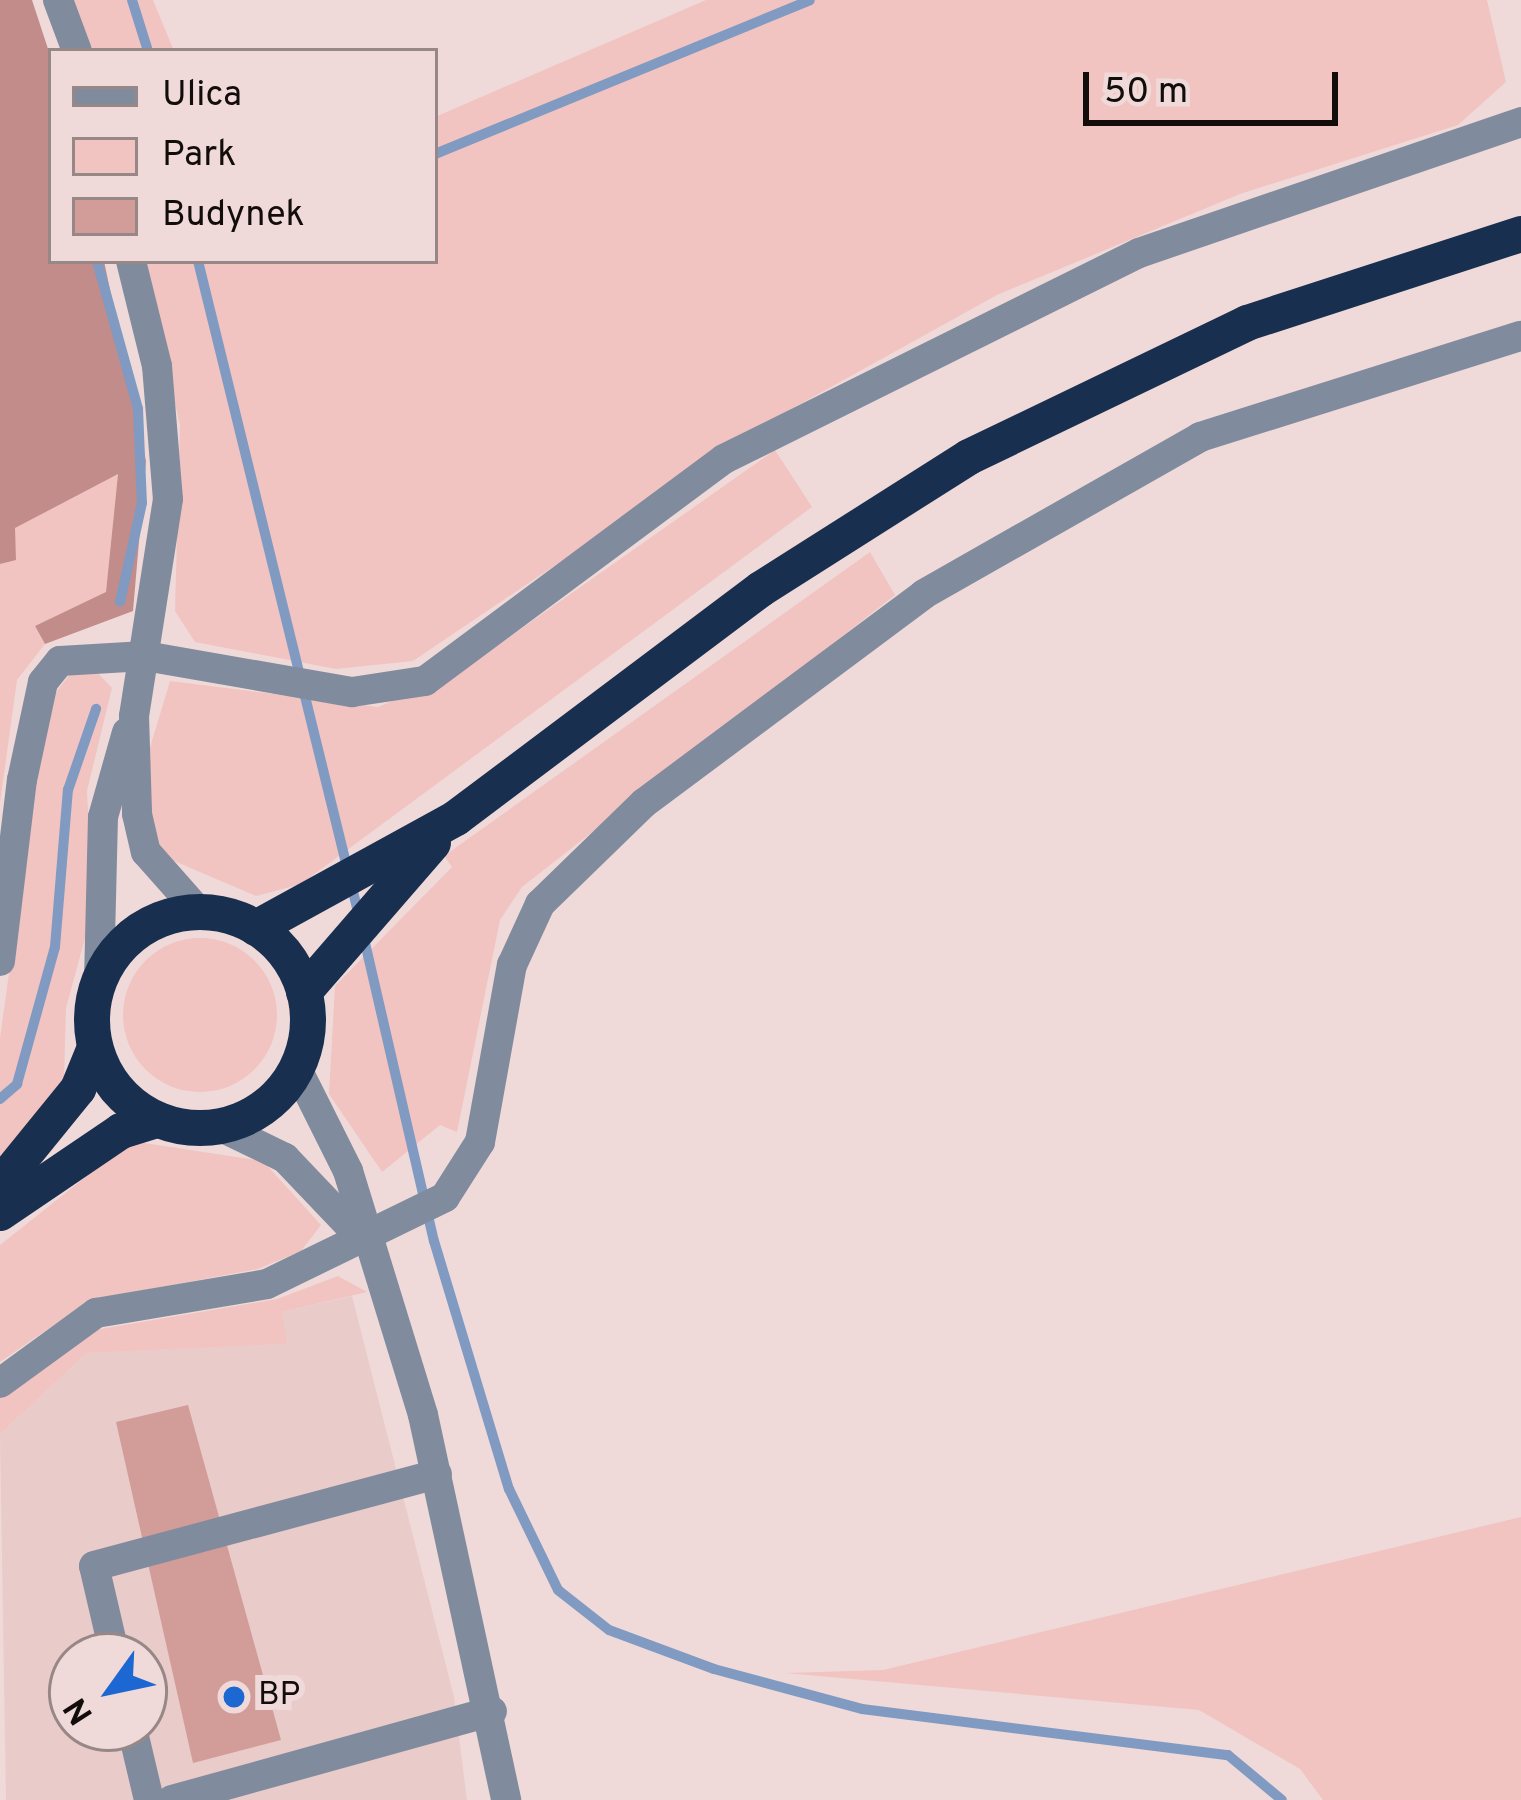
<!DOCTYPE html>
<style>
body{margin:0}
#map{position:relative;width:1521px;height:1800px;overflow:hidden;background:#efdad9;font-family:Overpass,sans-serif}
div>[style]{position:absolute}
.built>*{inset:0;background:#e9cbca}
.green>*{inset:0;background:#f1c4c1}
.round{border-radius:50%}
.forest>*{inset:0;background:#c18c89}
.stream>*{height:10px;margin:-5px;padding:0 5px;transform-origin:5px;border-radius:5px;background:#809ac1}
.building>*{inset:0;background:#d29c99}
.minor>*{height:30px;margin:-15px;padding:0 15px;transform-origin:15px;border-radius:15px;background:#808c9d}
.highway>*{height:36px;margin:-18px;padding:0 18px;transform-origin:18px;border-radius:18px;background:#192f4f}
.highway>.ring{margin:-18px;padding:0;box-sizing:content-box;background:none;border:36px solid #192f4f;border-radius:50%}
.dots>*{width:33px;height:33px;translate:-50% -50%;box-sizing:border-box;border:6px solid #efdad9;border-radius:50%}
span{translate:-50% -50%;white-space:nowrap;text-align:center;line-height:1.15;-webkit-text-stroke:12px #efdad9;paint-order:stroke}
.poi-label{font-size:33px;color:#120c0b}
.left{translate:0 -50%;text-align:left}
.legend{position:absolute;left:48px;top:48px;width:390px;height:216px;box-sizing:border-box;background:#efdad9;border:3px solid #978887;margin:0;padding:15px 21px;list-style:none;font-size:36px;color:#120c0b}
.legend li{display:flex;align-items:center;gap:24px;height:60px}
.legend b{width:60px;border:3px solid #978887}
.north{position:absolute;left:48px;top:1632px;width:120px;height:120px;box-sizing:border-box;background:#efdad9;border:3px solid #978887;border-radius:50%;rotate:237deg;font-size:33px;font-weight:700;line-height:48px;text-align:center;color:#120c0b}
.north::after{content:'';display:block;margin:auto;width:42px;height:54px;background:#1d67d2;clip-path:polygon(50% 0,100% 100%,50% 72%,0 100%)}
.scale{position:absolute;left:1083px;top:72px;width:255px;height:54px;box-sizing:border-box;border:6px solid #120c0b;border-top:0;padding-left:15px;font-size:36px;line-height:42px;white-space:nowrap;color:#120c0b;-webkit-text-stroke:9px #efdad9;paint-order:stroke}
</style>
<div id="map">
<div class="built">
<div style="clip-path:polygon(evenodd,352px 1296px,454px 1697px,467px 1800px,6px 1800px,0 1434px,87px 1353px,286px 1344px,282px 1312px,352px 1296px,72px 1656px,144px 1656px,144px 1728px,72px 1728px,72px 1656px)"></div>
</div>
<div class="green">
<div style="clip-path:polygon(69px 0,153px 0,174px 51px,86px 51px)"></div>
<div style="clip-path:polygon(706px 0,1487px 0,1506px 82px,1458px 125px,1240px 194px,997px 295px,766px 423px,413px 661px,336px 669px,195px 642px,175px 611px,180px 425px,142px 261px,435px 261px,435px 117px)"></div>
<div style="clip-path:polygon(775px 450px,812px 507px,301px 884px,256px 896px,160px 855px,143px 771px,170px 681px,378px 707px,457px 674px)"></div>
<div style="clip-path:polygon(118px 473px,106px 593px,35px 626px,45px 644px,17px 680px,0 803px,0 564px,16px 559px,14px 528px)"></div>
<div style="clip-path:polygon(870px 552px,895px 595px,522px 887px,500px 920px,457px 1132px,440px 1125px,382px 1172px,329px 1094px,335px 986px,452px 867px,444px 856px)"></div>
<div style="clip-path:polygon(94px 669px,112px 688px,87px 791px,93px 909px,66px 1008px,64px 1080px,0 1157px,0 1038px,36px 779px,53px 696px,71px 673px)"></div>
<div class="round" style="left:123px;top:938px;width:154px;height:154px"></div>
<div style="clip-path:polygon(131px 1141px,263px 1161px,321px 1225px,301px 1251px,258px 1269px,90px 1300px,0 1362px,0 1245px)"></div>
<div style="clip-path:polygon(338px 1276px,367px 1292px,282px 1312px,287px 1344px,87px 1353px,0 1434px,0 1398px,89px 1331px,277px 1299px)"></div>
<div style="clip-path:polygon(1521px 1517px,1521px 1800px,1323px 1800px,1300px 1769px,1199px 1710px,785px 1673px,883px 1670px)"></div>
</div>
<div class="forest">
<div style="clip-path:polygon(0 0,32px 0,51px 58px,51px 261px,104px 261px,146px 461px,133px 611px,45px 644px,35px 626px,106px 592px,118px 474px,15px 528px,16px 560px,0 564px)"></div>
</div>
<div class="stream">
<div style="left:132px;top:0;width:53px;rotate:72.6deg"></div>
<div style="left:435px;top:154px;width:405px;rotate:-22.3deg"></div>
<div style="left:97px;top:261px;width:154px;rotate:74.5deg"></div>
<div style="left:138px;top:409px;width:94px;rotate:87.6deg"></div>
<div style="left:142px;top:503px;width:101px;rotate:102.5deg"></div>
<div style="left:198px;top:261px;width:674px;rotate:76.19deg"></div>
<div style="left:363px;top:934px;width:315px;rotate:77deg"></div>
<div style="left:434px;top:1241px;width:259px;rotate:73.2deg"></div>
<div style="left:509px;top:1489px;width:112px;rotate:64.1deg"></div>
<div style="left:558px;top:1590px;width:65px;rotate:38.1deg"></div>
<div style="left:609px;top:1630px;width:112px;rotate:20.4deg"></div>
<div style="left:714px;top:1669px;width:153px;rotate:15.1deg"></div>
<div style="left:862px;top:1709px;width:369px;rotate:7.2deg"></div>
<div style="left:1228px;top:1755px;width:70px;rotate:39.8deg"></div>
<div style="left:0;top:1099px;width:23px;rotate:-41deg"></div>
<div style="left:17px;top:1084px;width:142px;rotate:-74.5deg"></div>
<div style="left:55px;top:947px;width:158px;rotate:-85.3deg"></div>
<div style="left:68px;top:790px;width:86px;rotate:-70.9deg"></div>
</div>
<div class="building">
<div style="clip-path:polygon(188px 1405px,281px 1740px,193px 1763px,116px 1422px)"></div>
</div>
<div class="minor">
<div style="left:58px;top:0;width:54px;rotate:69.6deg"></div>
<div style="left:131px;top:261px;width:108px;rotate:76.1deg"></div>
<div style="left:157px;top:366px;width:133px;rotate:85.3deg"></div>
<div style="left:168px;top:499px;width:220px;rotate:98.9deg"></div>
<div style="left:134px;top:716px;width:98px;rotate:88.2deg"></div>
<div style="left:137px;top:814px;width:39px;rotate:77deg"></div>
<div style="left:146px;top:852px;width:80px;rotate:48.5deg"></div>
<div style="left:0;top:961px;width:182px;rotate:-83.1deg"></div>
<div style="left:22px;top:780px;width:100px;rotate:-77.9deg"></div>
<div style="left:43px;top:682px;width:27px;rotate:-51deg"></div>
<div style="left:60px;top:661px;width:85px;rotate:-3.4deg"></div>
<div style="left:145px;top:656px;width:210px;rotate:9.9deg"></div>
<div style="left:352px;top:692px;width:74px;rotate:-8.6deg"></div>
<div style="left:425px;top:681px;width:372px;rotate:-36.6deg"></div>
<div style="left:724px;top:459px;width:463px;rotate:-26.4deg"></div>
<div style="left:1139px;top:253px;width:404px;rotate:-18.9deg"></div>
<div style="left:99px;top:980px;width:163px;rotate:-88.6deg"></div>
<div style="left:103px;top:817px;width:88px;rotate:-74.2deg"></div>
<div style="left:297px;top:1069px;width:114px;rotate:63.4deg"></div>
<div style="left:348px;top:1171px;width:255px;rotate:72.9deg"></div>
<div style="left:423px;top:1415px;width:394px;rotate:77.8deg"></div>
<div style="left:221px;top:1127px;width:71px;rotate:25.8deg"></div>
<div style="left:285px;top:1158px;width:115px;rotate:46.4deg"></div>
<div style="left:0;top:1383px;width:119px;rotate:-36.1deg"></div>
<div style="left:96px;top:1313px;width:173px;rotate:-9.6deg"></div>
<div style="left:267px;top:1284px;width:198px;rotate:-26deg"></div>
<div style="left:445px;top:1197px;width:65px;rotate:-57.5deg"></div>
<div style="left:480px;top:1142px;width:180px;rotate:-79.8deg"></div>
<div style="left:512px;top:965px;width:67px;rotate:-65.3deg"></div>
<div style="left:540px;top:904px;width:145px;rotate:-44.2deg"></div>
<div style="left:644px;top:803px;width:349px;rotate:-36.7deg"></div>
<div style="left:924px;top:594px;width:318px;rotate:-29.6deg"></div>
<div style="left:1200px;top:437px;width:337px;rotate:-17.5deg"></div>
<div style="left:115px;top:1656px;width:92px;rotate:-103.1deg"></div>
<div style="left:94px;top:1566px;width:355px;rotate:-15deg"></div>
<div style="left:132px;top:1728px;width:74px;rotate:76.7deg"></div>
<div style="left:172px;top:1800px;width:332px;rotate:-15.5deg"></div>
</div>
<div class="highway">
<div class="ring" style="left:92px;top:912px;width:180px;height:180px"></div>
<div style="left:256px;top:928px;width:228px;rotate:-28.8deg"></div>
<div style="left:456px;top:818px;width:381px;rotate:-36.9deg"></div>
<div style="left:761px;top:589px;width:246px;rotate:-32.4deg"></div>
<div style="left:969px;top:457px;width:309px;rotate:-25.7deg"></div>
<div style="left:1247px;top:323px;width:288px;rotate:-18deg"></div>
<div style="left:304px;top:992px;width:197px;rotate:-49.1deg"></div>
<div style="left:0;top:1185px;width:124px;rotate:-50.9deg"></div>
<div style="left:78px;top:1089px;width:42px;rotate:-67.7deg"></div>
<div style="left:0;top:1213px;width:146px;rotate:-34.1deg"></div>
<div style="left:121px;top:1131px;width:38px;rotate:-17deg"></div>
</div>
<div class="dots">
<div style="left:234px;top:1697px;background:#1d67d2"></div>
</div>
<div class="poi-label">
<span class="left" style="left:258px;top:1697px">BP</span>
</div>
<ul class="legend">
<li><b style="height:15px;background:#808c9d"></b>Ulica</li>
<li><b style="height:33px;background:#f1c4c1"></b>Park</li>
<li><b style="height:33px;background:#d29c99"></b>Budynek</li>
</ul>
<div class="north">N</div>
<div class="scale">50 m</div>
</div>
